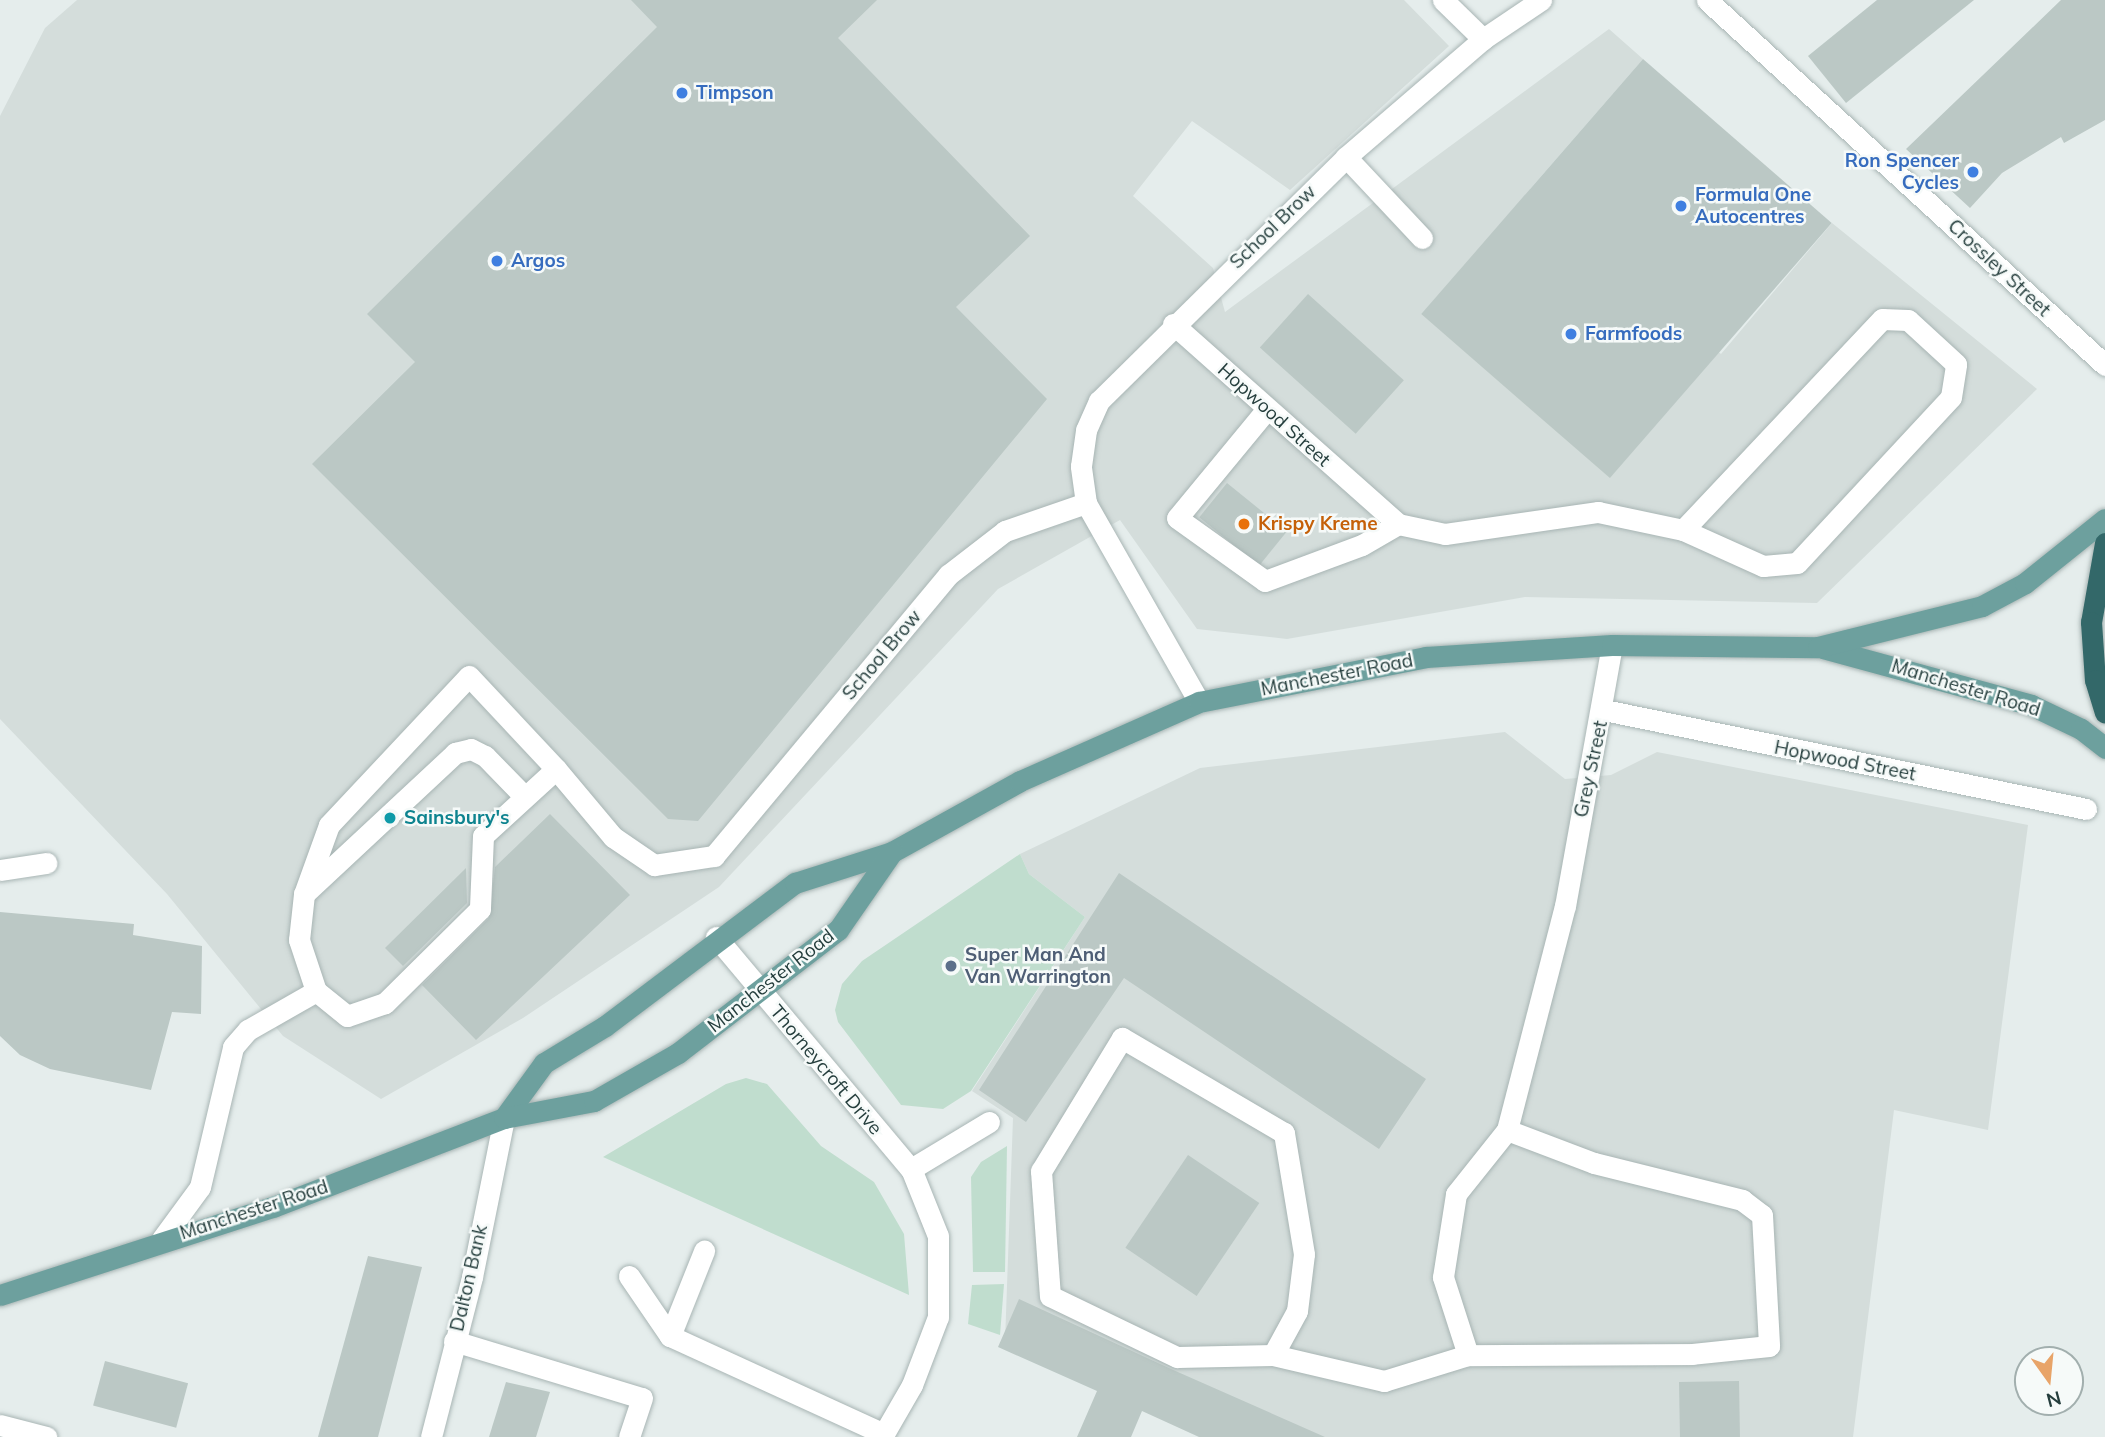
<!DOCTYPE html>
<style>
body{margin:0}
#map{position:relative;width:2105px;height:1437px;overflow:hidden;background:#e5edec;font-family:Mulish,sans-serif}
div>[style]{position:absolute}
.built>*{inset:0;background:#d4dddb}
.green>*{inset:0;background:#c0ddce}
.building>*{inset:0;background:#bbc8c5;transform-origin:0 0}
.roads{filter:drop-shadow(0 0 2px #a8b5b4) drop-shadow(0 0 2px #a8b5b4)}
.minor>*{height:21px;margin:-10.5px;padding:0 10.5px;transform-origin:10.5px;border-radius:10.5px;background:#fff}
.major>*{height:21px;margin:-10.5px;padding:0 10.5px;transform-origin:10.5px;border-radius:10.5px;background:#6da09e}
.highway>*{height:21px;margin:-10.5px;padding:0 10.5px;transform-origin:10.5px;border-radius:10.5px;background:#336869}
.dots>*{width:19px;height:19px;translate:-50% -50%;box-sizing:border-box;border:4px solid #f6faf9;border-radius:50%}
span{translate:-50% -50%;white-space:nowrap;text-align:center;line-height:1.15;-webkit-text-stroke:5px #f6faf9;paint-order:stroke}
.shop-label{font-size:19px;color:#366cbe;font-weight:700}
.left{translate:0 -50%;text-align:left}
.right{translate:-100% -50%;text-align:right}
.street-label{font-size:19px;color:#253e3d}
.food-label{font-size:19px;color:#c56008;font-weight:700}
.culture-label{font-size:19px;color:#0d838f;font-weight:700}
.service-label{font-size:19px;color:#4e5e75;font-weight:700}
.north{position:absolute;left:2014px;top:1346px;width:70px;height:70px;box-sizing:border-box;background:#f6faf9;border:2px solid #a2afae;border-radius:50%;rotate:165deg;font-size:19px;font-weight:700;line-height:28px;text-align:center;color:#253e3d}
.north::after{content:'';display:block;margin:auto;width:24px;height:32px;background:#e8a469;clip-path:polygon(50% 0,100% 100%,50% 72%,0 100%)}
</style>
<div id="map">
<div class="built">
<div style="clip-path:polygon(77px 0,1404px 0,1449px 46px,1290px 190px,1192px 121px,1133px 196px,1213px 268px,1225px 312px,1609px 29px,1643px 59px,1530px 189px,1721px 354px,1832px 223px,2037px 389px,1817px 603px,1525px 597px,1287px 639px,1197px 629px,1120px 520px,998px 589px,719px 887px,523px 1018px,381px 1099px,283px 1036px,167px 894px,0 719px,0 116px,45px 28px)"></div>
<div style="clip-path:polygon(1505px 732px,1565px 779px,1611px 775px,1657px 752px,2028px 825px,1988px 1130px,1894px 1110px,1853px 1437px,1217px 1437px,1005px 1342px,1013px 1118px,972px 1091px,1085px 917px,1029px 874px,1020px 854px,1200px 768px)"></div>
</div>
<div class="green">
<div style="clip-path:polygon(1020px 854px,1029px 874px,1085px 917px,971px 1091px,943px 1109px,901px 1105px,838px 1022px,835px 1010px,842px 984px,862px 961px)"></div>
<div style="clip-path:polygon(746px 1078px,767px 1084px,821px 1146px,874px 1182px,904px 1234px,909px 1295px,603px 1157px,726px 1084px)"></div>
<div style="clip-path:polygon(1007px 1146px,1005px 1272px,973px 1272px,971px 1177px,981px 1162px)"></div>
<div style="clip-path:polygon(1004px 1284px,1000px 1335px,968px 1324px,972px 1285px)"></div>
</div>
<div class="building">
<div style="clip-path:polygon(631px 0,877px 0,838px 38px,1030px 236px,956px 307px,1047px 399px,698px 821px,668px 819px,312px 464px,415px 362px,367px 314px,657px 27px)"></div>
<div style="clip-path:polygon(1877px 0,1974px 0,1846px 103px,1808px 56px)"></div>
<div style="clip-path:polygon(2061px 0,2105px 0,2105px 120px,2064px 143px,2061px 137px,2002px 173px,1970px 208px,1906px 149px)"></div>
<div style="left:1643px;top:59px;width:250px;height:338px;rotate:41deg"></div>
<div style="left:1308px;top:294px;width:129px;height:72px;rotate:42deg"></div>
<div style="left:1227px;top:483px;width:77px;height:44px;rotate:39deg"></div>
<div style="clip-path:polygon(550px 814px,630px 895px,476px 1040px,422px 985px,489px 918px,495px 867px)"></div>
<div style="clip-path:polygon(466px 868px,467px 903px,403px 966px,385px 948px)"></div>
<div style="clip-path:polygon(1119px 873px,1426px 1079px,1379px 1149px,1124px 978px,1026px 1122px,979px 1090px)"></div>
<div style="clip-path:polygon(0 912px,134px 924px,133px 935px,202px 946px,201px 1014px,172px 1012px,151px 1090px,50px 1069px,20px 1055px,0 1036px)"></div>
<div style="left:1188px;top:1155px;width:86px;height:112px;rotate:34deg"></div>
<div style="clip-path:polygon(368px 1256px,422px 1267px,378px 1437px,318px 1437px)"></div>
<div style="clip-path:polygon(1019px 1299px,1171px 1369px,1325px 1437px,1199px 1437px,1142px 1411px,1131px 1437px,1077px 1437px,1097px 1391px,998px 1347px)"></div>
<div style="left:105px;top:1361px;width:86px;height:46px;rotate:15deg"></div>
<div style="left:1739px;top:1381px;width:56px;height:60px;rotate:89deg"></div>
<div style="clip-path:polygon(506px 1382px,550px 1392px,536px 1437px,489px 1437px)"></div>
</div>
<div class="roads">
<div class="minor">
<div style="left:1443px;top:0;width:56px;rotate:44.3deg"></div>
<div style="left:1707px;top:0;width:540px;rotate:42.52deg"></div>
<div style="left:1346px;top:157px;width:111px;rotate:46.8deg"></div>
<div style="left:1173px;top:324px;width:301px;rotate:41.6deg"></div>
<div style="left:1398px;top:524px;width:48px;rotate:12deg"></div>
<div style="left:1445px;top:534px;width:155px;rotate:-8.2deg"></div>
<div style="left:1598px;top:512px;width:87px;rotate:12deg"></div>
<div style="left:1683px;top:530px;width:88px;rotate:24.2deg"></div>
<div style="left:1763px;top:566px;width:34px;rotate:-5deg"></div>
<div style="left:1797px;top:563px;width:226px;rotate:-47.1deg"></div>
<div style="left:1951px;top:397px;width:33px;rotate:-81deg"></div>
<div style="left:1956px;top:364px;width:65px;rotate:-137.5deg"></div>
<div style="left:1908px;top:320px;width:26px;rotate:-178deg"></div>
<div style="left:1882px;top:319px;width:290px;rotate:133.3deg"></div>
<div style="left:1267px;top:409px;width:141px;rotate:129.5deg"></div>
<div style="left:1177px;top:518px;width:108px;rotate:35.6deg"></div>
<div style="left:1265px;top:581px;width:103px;rotate:-20.4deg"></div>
<div style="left:1362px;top:545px;width:42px;rotate:-30.3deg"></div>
<div style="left:1199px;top:702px;width:229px;rotate:-119.6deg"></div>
<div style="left:1086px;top:503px;width:37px;rotate:-98deg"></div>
<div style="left:1081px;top:466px;width:36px;rotate:-82deg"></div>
<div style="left:1086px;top:430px;width:32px;rotate:-66deg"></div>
<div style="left:1099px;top:401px;width:347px;rotate:-44.6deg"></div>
<div style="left:1346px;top:157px;width:181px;rotate:-40.7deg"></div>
<div style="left:1483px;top:39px;width:70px;rotate:-33.9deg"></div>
<div style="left:1604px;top:710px;width:492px;rotate:11.6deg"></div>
<div style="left:556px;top:769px;width:99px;rotate:137.5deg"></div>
<div style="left:483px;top:836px;width:73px;rotate:92.4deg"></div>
<div style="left:480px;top:909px;width:134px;rotate:135.3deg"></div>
<div style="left:385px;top:1003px;width:40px;rotate:161.1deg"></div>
<div style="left:347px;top:1016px;width:40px;rotate:-141deg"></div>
<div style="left:316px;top:991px;width:54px;rotate:-108.4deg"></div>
<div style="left:299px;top:940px;width:46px;rotate:-83.8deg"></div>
<div style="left:304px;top:894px;width:73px;rotate:-70.1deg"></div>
<div style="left:329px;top:825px;width:204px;rotate:-46.8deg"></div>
<div style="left:469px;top:676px;width:127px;rotate:46.9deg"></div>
<div style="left:556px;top:769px;width:89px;rotate:50deg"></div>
<div style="left:613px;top:837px;width:50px;rotate:34.3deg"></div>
<div style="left:654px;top:865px;width:61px;rotate:-8.5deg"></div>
<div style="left:714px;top:856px;width:366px;rotate:-50.2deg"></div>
<div style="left:948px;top:575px;width:72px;rotate:-37.7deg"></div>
<div style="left:1005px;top:531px;width:86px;rotate:-19.1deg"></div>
<div style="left:0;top:870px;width:47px;rotate:-8.7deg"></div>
<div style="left:304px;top:894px;width:207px;rotate:-43deg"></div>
<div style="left:455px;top:753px;width:16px;rotate:-14deg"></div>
<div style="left:471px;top:749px;width:16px;rotate:27deg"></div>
<div style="left:485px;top:756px;width:57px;rotate:45.7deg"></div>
<div style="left:716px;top:937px;width:303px;rotate:50deg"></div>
<div style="left:1507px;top:1130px;width:93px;rotate:20.8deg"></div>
<div style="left:1594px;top:1163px;width:153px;rotate:14deg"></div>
<div style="left:1742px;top:1200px;width:25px;rotate:37deg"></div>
<div style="left:1762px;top:1215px;width:131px;rotate:86.9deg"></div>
<div style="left:1769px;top:1346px;width:77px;rotate:174.1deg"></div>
<div style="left:1692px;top:1354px;width:224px;rotate:179.7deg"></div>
<div style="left:1468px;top:1355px;width:82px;rotate:-107.8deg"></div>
<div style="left:1443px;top:1277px;width:84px;rotate:-81.1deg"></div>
<div style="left:1456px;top:1194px;width:82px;rotate:-51.4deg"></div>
<div style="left:1507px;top:1130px;width:231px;rotate:-75.5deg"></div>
<div style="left:1565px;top:906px;width:265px;rotate:-79.8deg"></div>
<div style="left:162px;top:1239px;width:64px;rotate:-53.8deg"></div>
<div style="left:200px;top:1187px;width:144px;rotate:-76.7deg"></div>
<div style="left:233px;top:1047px;width:23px;rotate:-49deg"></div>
<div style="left:248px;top:1030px;width:78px;rotate:-29.8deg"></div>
<div style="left:629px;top:1276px;width:73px;rotate:55.7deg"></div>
<div style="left:670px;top:1336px;width:92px;rotate:-68.2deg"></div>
<div style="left:670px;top:1336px;width:233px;rotate:24.6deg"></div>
<div style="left:454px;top:1341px;width:196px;rotate:16.9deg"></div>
<div style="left:642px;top:1398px;width:41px;rotate:108.4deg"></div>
<div style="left:1273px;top:1355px;width:50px;rotate:-61.4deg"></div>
<div style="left:1297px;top:1311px;width:57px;rotate:-83deg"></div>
<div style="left:1304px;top:1254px;width:123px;rotate:-99.4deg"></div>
<div style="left:1284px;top:1133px;width:188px;rotate:-149.6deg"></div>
<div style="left:1122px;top:1038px;width:156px;rotate:121.3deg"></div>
<div style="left:1041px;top:1171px;width:125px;rotate:85.9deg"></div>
<div style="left:1050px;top:1296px;width:141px;rotate:25.7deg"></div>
<div style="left:1177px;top:1357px;width:96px;rotate:-1.2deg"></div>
<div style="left:1273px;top:1355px;width:114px;rotate:13.2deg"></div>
<div style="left:1384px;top:1381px;width:88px;rotate:-17.2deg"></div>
<div style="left:0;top:1425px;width:48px;rotate:14.6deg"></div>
<div style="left:431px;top:1437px;width:165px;rotate:-75.6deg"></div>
<div style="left:472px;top:1277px;width:162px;rotate:-78.6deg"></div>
<div style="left:882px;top:1437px;width:60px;rotate:-60deg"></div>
<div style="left:912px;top:1385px;width:73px;rotate:-69.1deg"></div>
<div style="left:938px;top:1317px;width:81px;rotate:-90deg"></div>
<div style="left:938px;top:1236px;width:72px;rotate:-111.9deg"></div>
<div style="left:911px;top:1169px;width:91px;rotate:-31.1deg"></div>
</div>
<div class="major">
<div style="left:1823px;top:648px;width:216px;rotate:15.3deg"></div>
<div style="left:2031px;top:705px;width:55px;rotate:25.6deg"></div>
<div style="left:2081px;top:729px;width:31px;rotate:38deg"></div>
<div style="left:504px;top:1118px;width:68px;rotate:-54deg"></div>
<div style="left:544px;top:1063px;width:71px;rotate:-31.2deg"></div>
<div style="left:605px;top:1026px;width:238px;rotate:-37deg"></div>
<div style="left:795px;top:883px;width:102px;rotate:-17.7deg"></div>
<div style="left:892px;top:852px;width:146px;rotate:-29deg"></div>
<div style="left:1020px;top:781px;width:196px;rotate:-23.8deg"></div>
<div style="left:1199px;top:702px;width:231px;rotate:-11.2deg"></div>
<div style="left:1426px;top:657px;width:186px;rotate:-3.7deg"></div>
<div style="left:1612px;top:645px;width:206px;rotate:0.6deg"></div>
<div style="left:1818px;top:647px;width:169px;rotate:-14deg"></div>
<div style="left:1982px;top:606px;width:49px;rotate:-28.1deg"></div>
<div style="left:2025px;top:583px;width:102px;rotate:-38.7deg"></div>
<div style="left:0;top:1295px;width:287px;rotate:-17.9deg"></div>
<div style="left:273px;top:1207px;width:248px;rotate:-21.1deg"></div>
<div style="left:504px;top:1118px;width:92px;rotate:-10.7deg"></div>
<div style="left:594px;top:1101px;width:97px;rotate:-29.7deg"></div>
<div style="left:678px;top:1053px;width:202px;rotate:-37.6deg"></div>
<div style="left:838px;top:930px;width:95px;rotate:-55.3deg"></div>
</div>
<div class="highway">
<div style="left:2105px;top:543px;width:80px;rotate:100deg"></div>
<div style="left:2091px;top:622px;width:58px;rotate:86.1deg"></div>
<div style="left:2095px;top:680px;width:34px;rotate:73deg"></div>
</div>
</div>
<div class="dots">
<div style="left:682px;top:93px;background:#3f7fe0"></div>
<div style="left:1973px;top:172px;background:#3f7fe0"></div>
<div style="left:1681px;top:206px;background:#3f7fe0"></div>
<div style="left:497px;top:261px;background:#3f7fe0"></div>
<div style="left:1571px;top:334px;background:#3f7fe0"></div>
<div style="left:1244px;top:524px;background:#e8710a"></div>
<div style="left:390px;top:818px;background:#0f9aa8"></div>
<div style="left:951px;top:966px;background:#5c6f8a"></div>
</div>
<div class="shop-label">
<span class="left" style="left:696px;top:93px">Timpson</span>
<span class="right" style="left:1959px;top:172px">Ron Spencer<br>Cycles</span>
<span class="left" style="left:1695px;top:206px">Formula One<br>Autocentres</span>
<span class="left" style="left:511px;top:261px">Argos</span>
<span class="left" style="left:1585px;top:334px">Farmfoods</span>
</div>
<div class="street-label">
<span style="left:1273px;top:227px;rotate:-44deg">School Brow</span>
<span style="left:1999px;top:268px;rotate:43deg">Crossley Street</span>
<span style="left:1274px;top:415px;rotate:42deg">Hopwood Street</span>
<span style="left:882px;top:655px;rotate:-50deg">School Brow</span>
<span style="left:1337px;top:675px;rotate:-11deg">Manchester Road</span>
<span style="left:1966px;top:688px;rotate:17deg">Manchester Road</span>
<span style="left:1845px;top:761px;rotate:11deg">Hopwood Street</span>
<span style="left:1591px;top:769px;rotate:-78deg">Grey Street</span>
<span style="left:771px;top:981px;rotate:-38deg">Manchester Road</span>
<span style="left:826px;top:1070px;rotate:50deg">Thorneycroft Drive</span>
<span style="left:254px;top:1210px;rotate:-18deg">Manchester Road</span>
<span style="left:469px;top:1278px;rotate:-77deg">Dalton Bank</span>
</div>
<div class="food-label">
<span class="left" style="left:1258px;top:524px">Krispy Kreme</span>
</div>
<div class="culture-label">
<span class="left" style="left:404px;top:818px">Sainsbury's</span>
</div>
<div class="service-label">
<span class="left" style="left:965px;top:966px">Super Man And<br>Van Warrington</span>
</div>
<div class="north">N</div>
</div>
